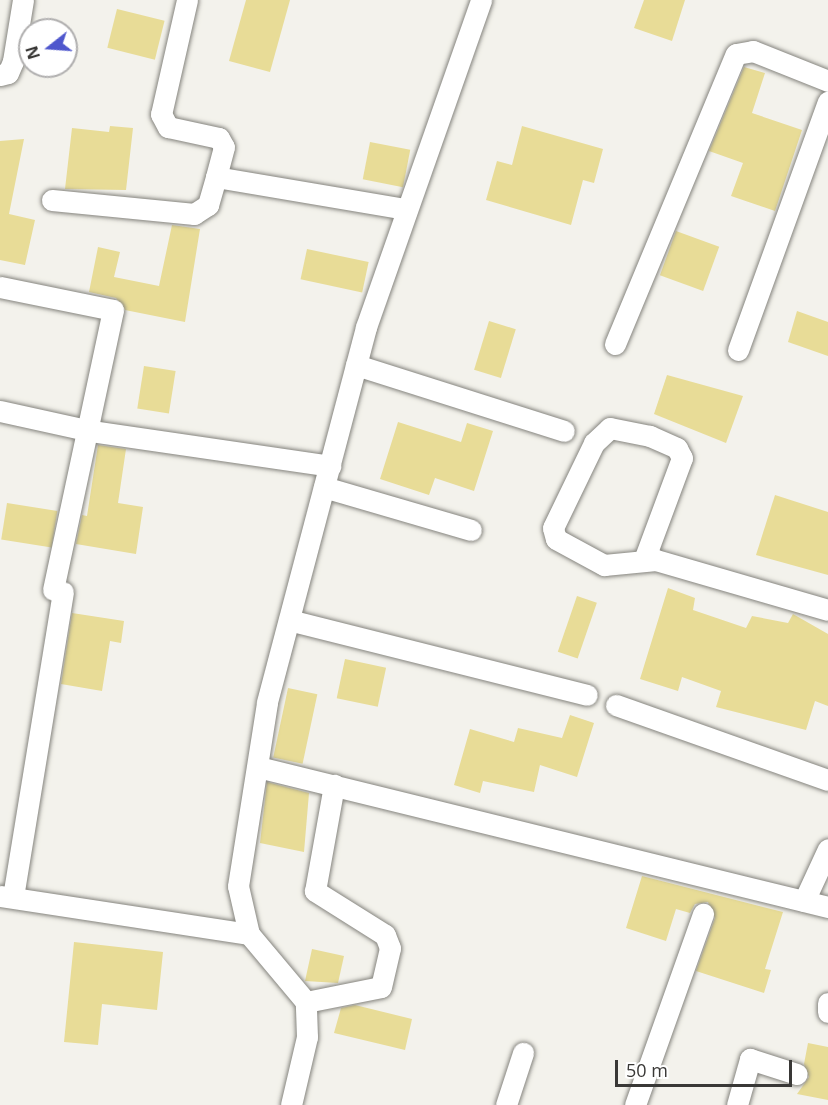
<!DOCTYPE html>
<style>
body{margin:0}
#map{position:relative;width:828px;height:1105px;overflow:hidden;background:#f3f2ec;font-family:"Open Sans",sans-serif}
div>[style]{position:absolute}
.building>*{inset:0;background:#e8dc97;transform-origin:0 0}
.roads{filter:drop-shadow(0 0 2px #85847e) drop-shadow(0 0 2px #85847e)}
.minor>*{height:21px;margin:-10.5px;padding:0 10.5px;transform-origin:10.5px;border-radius:10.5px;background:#fff}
span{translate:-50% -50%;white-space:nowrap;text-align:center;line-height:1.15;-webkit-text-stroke:4.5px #fff;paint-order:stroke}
.north{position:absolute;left:18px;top:18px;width:60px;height:60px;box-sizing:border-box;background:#fff;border:2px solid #b0afaf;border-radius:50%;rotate:253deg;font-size:16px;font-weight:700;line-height:24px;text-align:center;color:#393836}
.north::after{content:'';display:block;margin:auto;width:21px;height:27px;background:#4f57cd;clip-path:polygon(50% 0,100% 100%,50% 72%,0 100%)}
.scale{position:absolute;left:615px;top:1060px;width:177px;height:27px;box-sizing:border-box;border:3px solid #393836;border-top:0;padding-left:8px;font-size:18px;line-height:21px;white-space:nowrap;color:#393836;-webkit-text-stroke:4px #fff;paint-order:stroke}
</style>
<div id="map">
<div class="building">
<div style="clip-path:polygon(246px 0,290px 0,270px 72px,229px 61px)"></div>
<div style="clip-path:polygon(644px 0,685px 0,672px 41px,634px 28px)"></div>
<div style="left:117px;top:9px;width:49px;height:40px;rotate:14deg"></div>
<div style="clip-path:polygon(744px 67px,765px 73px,752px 113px,802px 130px,775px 211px,731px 196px,743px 163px,709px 151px)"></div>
<div style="clip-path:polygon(110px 126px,133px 128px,126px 190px,65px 189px,72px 128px,109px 132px)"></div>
<div style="clip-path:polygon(522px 126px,603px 149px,594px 183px,583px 180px,571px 225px,486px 200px,497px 161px,512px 165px)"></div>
<div style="clip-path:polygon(24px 139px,9px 214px,35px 220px,25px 265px,0 260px,0 141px)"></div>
<div style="left:370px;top:142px;width:41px;height:38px;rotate:11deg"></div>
<div style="clip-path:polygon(172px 225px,200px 229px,185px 322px,125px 310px,116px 298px,89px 292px,98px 247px,120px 252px,114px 277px,159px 286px)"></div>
<div style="left:676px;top:231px;width:46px;height:47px;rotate:20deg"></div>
<div style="left:307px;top:249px;width:63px;height:31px;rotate:12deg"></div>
<div style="clip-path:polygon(797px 311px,828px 322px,828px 356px,788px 342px)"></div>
<div style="left:489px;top:321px;width:28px;height:51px;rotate:17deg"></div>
<div style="left:144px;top:366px;width:32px;height:43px;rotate:9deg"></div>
<div style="clip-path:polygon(667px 375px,743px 396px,726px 443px,654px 414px)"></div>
<div style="clip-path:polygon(398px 422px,461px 442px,467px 423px,493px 431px,474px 491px,435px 478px,429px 495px,380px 479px)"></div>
<div style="clip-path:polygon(98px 445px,126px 449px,118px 503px,143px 507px,136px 554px,76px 544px,82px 515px,87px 516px)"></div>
<div style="clip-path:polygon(775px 495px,828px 512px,828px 575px,756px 555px)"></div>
<div style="left:7px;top:503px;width:51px;height:37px;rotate:9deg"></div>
<div style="clip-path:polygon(668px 588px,695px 598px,693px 610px,746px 628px,752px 616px,788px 623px,793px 614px,828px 634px,828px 706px,815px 701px,806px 730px,716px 707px,721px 691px,682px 677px,678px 691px,640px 679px)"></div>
<div style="left:577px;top:596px;width:21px;height:59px;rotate:19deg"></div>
<div style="clip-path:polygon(72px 613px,124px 621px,121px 643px,110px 641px,102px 691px,61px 684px)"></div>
<div style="left:345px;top:659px;width:42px;height:40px;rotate:12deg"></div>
<div style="left:288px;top:688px;width:30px;height:71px;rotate:12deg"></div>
<div style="clip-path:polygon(570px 715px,594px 723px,577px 777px,540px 765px,534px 792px,483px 781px,480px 793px,454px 785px,470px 729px,514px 742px,518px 728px,562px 738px)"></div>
<div style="clip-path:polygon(267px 782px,309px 793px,304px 852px,260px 843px)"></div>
<div style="clip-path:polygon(642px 876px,783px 912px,765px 969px,771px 970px,764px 993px,696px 971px,715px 918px,708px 902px,695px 904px,690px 913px,676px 909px,666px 941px,626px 928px)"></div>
<div style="clip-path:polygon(74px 942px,163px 952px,157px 1010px,102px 1004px,98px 1045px,64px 1042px)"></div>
<div style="clip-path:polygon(312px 949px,344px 956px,338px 983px,305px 981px)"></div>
<div style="clip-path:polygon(355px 1005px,412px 1019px,405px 1050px,334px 1033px,341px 1008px)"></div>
<div style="clip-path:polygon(808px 1043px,828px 1047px,828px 1100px,797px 1094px,809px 1077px,804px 1064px)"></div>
</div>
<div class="roads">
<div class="minor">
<div style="left:187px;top:0;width:117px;rotate:102.8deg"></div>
<div style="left:161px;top:114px;width:15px;rotate:62deg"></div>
<div style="left:168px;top:127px;width:52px;rotate:12.2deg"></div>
<div style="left:219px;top:138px;width:10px;rotate:61deg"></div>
<div style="left:224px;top:147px;width:31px;rotate:105deg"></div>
<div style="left:0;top:75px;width:8px;rotate:-14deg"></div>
<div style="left:8px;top:73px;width:13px;rotate:-67deg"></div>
<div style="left:13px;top:61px;width:62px;rotate:-80.7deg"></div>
<div style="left:52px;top:200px;width:143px;rotate:5.6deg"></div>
<div style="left:194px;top:214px;width:17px;rotate:-33deg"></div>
<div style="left:208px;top:205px;width:29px;rotate:-74deg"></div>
<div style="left:216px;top:177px;width:192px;rotate:9.6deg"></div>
<div style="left:0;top:287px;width:115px;rotate:11.5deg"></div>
<div style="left:113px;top:310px;width:286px;rotate:102.1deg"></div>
<div style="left:615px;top:344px;width:314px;rotate:-67.4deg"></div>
<div style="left:736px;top:54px;width:17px;rotate:-10deg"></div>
<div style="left:753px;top:51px;width:81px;rotate:21.8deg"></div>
<div style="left:738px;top:350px;width:264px;rotate:-70.1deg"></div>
<div style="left:356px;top:365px;width:218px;rotate:17.6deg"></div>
<div style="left:0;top:411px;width:93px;rotate:12.4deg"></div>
<div style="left:91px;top:431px;width:242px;rotate:8.3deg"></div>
<div style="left:324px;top:487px;width:153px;rotate:16.3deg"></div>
<div style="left:644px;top:560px;width:109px;rotate:-69.6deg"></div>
<div style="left:682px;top:458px;width:11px;rotate:-117deg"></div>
<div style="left:677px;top:448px;width:30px;rotate:-156deg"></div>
<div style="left:650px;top:436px;width:41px;rotate:-168.7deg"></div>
<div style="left:610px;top:428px;width:22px;rotate:137deg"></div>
<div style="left:594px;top:443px;width:94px;rotate:115.8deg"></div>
<div style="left:553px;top:528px;width:11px;rotate:75deg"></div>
<div style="left:556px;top:539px;width:55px;rotate:28.4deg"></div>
<div style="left:604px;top:565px;width:52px;rotate:-5.5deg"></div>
<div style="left:656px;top:560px;width:179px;rotate:16.2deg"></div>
<div style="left:289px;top:620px;width:307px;rotate:14.1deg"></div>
<div style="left:616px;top:705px;width:225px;rotate:19.5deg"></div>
<div style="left:258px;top:767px;width:587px;rotate:13.8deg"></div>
<div style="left:0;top:896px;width:252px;rotate:8.7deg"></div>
<div style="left:13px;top:897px;width:309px;rotate:-80.7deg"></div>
<div style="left:804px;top:901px;width:57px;rotate:-65.2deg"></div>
<div style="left:306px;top:1002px;width:76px;rotate:-11.3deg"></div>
<div style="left:381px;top:987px;width:40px;rotate:-77deg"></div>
<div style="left:390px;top:948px;width:14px;rotate:-111deg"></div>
<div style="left:385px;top:935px;width:83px;rotate:-147.8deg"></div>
<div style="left:315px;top:891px;width:108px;rotate:-79.8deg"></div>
<div style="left:828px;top:1003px;width:9px;rotate:90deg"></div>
<div style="left:291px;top:1105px;width:70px;rotate:-76.8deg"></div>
<div style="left:307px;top:1037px;width:35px;rotate:-92deg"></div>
<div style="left:306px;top:1002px;width:89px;rotate:-130deg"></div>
<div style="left:249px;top:934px;width:49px;rotate:-102.9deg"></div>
<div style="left:238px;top:886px;width:186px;rotate:-81deg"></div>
<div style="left:267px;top:702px;width:388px;rotate:-75.2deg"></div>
<div style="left:366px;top:327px;width:347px;rotate:-70.6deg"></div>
<div style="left:506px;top:1105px;width:55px;rotate:-71.9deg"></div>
<div style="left:635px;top:1105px;width:203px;rotate:-70.4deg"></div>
<div style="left:737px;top:1105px;width:48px;rotate:-74.2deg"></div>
<div style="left:750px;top:1059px;width:49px;rotate:17.7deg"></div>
</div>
</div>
<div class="north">N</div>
<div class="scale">50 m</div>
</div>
